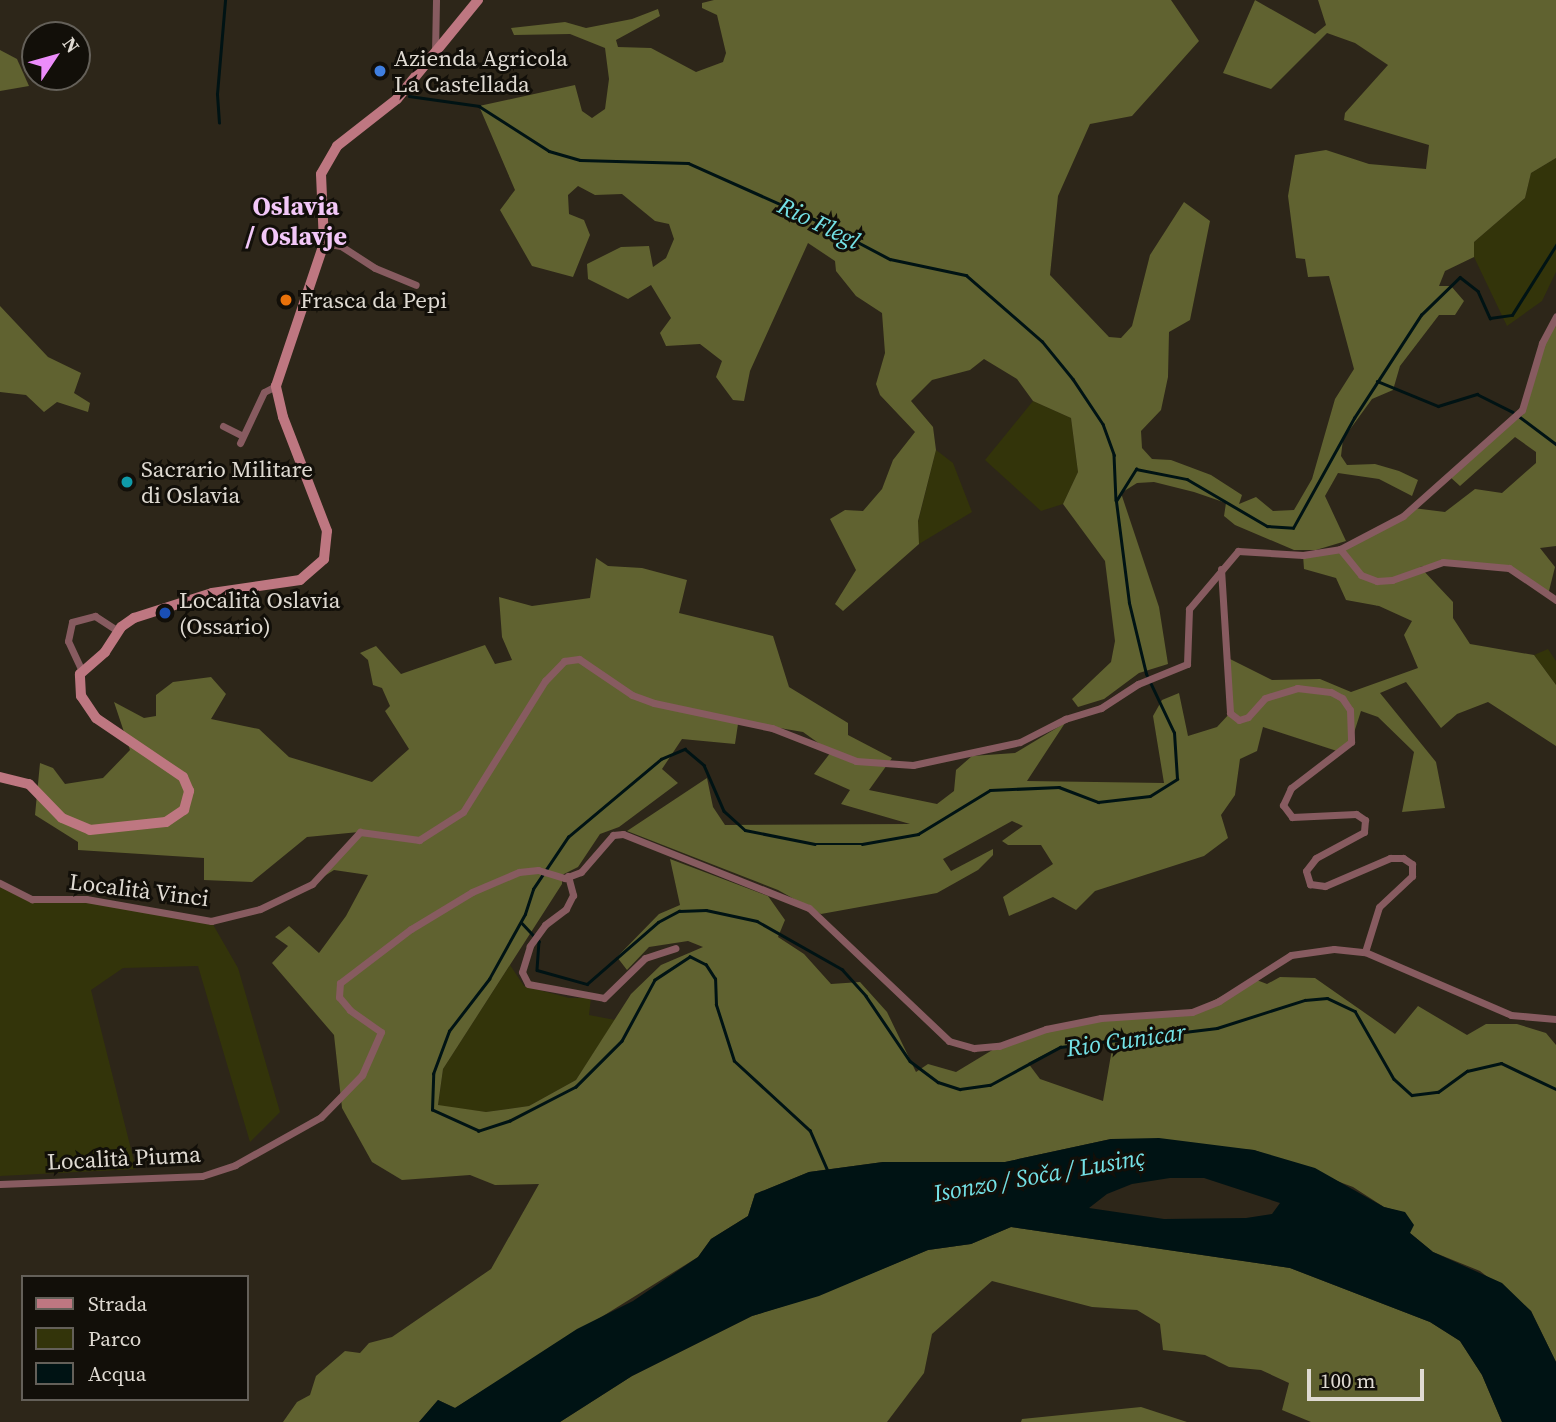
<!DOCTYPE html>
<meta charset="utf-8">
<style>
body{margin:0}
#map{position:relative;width:1556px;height:1422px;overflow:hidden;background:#2d2619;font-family:"Source Serif 4",serif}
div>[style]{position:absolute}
.green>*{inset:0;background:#33340a}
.forest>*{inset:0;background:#606230}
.water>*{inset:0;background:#001314}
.stream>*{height:2.5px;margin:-1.25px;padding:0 1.25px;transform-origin:1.25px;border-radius:1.25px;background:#001314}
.street>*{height:7px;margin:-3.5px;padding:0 3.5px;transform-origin:3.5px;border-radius:3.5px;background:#875b60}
.secondary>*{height:10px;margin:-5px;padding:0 5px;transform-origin:5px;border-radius:5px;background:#be7781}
.dots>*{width:19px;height:19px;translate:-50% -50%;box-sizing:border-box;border:4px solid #120f09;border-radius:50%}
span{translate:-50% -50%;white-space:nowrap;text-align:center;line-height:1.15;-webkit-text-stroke:6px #120f09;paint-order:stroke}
.poi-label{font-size:23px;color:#dfdad2}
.left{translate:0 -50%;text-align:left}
.street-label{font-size:23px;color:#dfdad2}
.water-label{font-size:24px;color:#74e2e7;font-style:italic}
.quarter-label{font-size:26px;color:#f2c7f8;font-weight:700}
.legend{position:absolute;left:21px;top:1275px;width:228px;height:126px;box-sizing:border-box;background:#120f09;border:2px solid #646059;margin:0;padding:9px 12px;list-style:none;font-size:21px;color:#dfdad2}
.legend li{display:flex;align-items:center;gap:14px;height:35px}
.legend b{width:35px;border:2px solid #646059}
.north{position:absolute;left:21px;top:21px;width:70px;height:70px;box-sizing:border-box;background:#120f09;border:2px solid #646059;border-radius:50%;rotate:54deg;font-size:19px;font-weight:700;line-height:28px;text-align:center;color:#dfdad2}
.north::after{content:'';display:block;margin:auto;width:24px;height:32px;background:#ec8cfa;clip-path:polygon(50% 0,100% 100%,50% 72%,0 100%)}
.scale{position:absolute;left:1307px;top:1369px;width:117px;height:32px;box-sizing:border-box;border:4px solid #dfdad2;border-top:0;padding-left:9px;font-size:21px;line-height:24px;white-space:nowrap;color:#dfdad2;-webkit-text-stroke:5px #120f09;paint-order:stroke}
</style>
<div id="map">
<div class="green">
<div style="clip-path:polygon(1556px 158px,1556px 272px,1542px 301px,1507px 326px,1474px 257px,1474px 242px,1525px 198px,1531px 173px)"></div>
<div style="clip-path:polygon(1033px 401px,1071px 418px,1078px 472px,1063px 504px,1041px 511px,985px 460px)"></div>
<div style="clip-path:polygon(936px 450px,953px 463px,972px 512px,919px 544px,918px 522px)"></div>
<div style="clip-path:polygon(1548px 649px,1556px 661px,1556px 685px,1534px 655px)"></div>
<div style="clip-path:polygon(0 887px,32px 899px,65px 898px,211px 921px,238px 968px,280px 1112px,250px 1142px,198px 966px,123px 968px,91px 990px,136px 1169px,0 1176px)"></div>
<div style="clip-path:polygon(510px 965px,524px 986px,569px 998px,591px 998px,589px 1015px,615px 1020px,576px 1080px,529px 1106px,486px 1112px,438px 1106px,443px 1069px)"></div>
</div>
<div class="forest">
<div style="clip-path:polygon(714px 0,1171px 0,1199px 41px,1132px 116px,1090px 124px,1058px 196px,1050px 275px,1109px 337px,1121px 338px,1132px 326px,1150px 255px,1184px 202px,1210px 221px,1190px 320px,1169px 332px,1168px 377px,1161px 410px,1141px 431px,1142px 448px,1152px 459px,1171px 460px,1211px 475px,1242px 495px,1239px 504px,1256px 497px,1273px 511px,1294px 510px,1312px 479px,1335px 399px,1354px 369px,1329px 276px,1308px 277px,1305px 259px,1296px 258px,1288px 196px,1295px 155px,1326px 150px,1369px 164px,1426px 169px,1429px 145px,1344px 120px,1345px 113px,1388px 65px,1355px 43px,1327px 33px,1271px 89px,1223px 73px,1255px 0,1315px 34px,1326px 25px,1318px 0,1556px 0,1556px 158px,1531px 173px,1525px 198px,1474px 242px,1474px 257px,1445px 271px,1439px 286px,1451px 286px,1464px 301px,1455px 315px,1439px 315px,1400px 366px,1393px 390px,1372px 399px,1343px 439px,1341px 456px,1347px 465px,1375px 464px,1399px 471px,1418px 480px,1412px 496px,1379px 479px,1338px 473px,1325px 496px,1346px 541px,1316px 550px,1294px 550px,1235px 525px,1224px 516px,1226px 503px,1194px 492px,1154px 482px,1137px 483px,1121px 493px,1159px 607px,1168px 664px,1139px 673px,1104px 699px,1078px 707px,1072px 699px,1111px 662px,1115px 641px,1105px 561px,1063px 504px,1078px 472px,1071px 418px,1033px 401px,1017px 379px,984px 359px,970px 370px,932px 380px,911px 401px,933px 427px,936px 450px,918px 521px,919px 544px,843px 611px,835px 604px,856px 570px,830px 519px,845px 510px,863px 511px,882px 489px,893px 460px,915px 432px,880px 395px,876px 384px,885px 353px,882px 313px,856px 296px,836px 271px,835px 261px,808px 243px,750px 371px,744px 401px,733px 400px,716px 377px,722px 361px,700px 344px,666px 346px,660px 333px,671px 318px,651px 285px,628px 299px,588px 279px,587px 264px,621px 247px,649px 246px,653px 267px,666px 258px,674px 239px,669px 224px,655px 221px,622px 194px,595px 195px,578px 186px,568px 195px,569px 214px,584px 220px,590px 235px,573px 277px,532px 266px,500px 210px,515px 190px,479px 106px,575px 85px,582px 111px,592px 118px,605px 109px,609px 79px,605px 48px,570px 34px,514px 35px,511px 28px,565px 22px,586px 28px,632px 19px,658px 9px,660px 16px,616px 40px,618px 47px,651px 48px,696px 72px,723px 62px,726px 53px,717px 15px,702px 8px,702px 3px)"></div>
<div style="clip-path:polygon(0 50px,17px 59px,29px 86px,0 91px)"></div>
<div style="clip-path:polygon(0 306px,48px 357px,81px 373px,74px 393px,90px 403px,88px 412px,57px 402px,44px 412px,26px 395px,0 392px)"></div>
<div style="clip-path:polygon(evenodd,1556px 317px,1556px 546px,1540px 548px,1555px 567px,1548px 595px,1509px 568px,1443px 562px,1420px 567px,1453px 602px,1453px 618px,1470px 644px,1534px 655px,1556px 685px,1556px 746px,1488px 702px,1457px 714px,1441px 728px,1406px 682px,1380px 693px,1436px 762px,1445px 808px,1402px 812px,1414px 752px,1378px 717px,1361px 711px,1351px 742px,1340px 752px,1263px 727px,1257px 751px,1240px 759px,1235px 795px,1221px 815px,1228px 838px,1204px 856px,1095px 891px,1076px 910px,1053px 897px,1009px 916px,1003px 897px,1053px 864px,1041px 845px,1008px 845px,1002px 841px,1023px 826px,1012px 821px,943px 859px,951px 871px,993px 849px,993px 855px,978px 870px,937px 893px,821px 914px,778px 890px,627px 831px,707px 778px,713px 807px,725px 825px,910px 824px,841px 804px,850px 790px,814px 774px,831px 752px,803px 732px,722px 718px,738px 724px,735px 744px,682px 739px,662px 769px,678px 783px,619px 827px,600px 834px,578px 867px,562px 875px,562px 884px,443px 1069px,438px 1105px,486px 1112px,529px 1106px,576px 1080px,631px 994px,661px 965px,703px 947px,688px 941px,649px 947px,627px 970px,617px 957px,659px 914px,680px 905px,670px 859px,768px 896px,785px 920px,778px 937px,804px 954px,831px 984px,860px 982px,887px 1012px,916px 1072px,928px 1064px,956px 1072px,999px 1046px,1046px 1029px,1101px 1018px,1192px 1012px,1254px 979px,1267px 984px,1280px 977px,1315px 978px,1395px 1034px,1418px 1006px,1467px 1035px,1486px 1024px,1517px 1024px,1546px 1033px,1556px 1045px,1556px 1362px,1531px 1311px,1480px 1271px,1433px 1252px,1410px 1233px,1405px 1213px,1384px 1207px,1353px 1187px,1254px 1150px,1111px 1139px,1005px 1162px,883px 1162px,809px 1172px,755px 1194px,748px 1216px,711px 1239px,698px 1257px,455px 1408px,438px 1400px,419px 1422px,283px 1422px,297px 1402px,310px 1395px,316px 1376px,345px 1351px,360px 1353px,369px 1343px,392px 1337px,491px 1269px,539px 1184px,495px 1185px,470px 1175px,402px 1180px,372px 1162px,342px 1108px,334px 1035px,272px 963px,288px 946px,275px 937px,289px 926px,319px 953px,346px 916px,368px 875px,334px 870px,312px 884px,359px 832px,307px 837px,252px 882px,204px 880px,204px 858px,78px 850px,78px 842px,35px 815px,40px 763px,53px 768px,65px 784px,103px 778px,130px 750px,114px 702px,144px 718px,156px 716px,156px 695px,173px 682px,211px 677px,226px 694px,211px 719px,259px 729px,289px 757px,372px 782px,409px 749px,385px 711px,390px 706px,382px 688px,373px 685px,368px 660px,360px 653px,376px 646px,401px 674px,485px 645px,495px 664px,512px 660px,502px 637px,499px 597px,532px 606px,590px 598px,596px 558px,608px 566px,642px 568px,687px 580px,679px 613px,773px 636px,789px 687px,848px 723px,848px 735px,892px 758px,869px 790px,937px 804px,954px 791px,956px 770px,972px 756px,1015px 753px,1065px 723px,1027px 781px,1164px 783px,1153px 716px,1162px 700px,1179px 693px,1188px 736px,1217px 727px,1230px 713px,1228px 658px,1272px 680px,1320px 679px,1351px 692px,1418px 668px,1404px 635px,1412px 621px,1379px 606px,1346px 600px,1336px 578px,1304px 569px,1303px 555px,1340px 549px,1413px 508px,1445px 512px,1475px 489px,1502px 493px,1536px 463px,1536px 452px,1515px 437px,1460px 486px,1449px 476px,1522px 410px,1542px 343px,1556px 317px,1106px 1040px,1112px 1049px,1103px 1101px,1040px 1079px,1028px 1063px,1057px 1048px,1106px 1040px)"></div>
<div style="clip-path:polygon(1011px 1227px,1290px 1268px,1430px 1322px,1460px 1341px,1482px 1375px,1502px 1422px,1311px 1422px,1282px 1410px,1289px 1383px,1261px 1370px,1229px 1367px,1205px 1355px,1163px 1350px,1160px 1324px,1137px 1310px,1092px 1307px,992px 1281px,932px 1334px,924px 1373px,887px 1422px,560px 1422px,632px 1376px,752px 1316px,819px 1295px,928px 1250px,971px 1244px)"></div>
<div style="clip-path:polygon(1141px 1407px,1187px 1422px,1021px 1422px,1022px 1419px)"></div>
</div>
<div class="water">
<div style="clip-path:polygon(evenodd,1159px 1138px,1254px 1150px,1315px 1168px,1384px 1207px,1405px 1212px,1414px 1225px,1410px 1233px,1433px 1252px,1502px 1283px,1531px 1311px,1556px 1362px,1556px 1422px,1502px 1422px,1482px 1375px,1460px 1341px,1430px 1322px,1290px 1268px,1011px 1227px,971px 1244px,928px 1250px,819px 1296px,752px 1316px,632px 1376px,560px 1422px,419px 1422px,438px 1400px,455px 1408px,577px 1329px,633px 1301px,698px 1257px,711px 1239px,748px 1216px,755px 1194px,809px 1172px,883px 1162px,1005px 1162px,1111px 1139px,1159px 1138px,1170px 1178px,1204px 1178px,1280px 1203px,1272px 1214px,1246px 1218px,1164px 1219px,1089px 1208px,1107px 1194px,1132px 1184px,1170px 1178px)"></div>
</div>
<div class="stream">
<div style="left:409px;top:96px;width:71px;rotate:8.1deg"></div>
<div style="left:479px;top:106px;width:83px;rotate:32.7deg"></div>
<div style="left:549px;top:151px;width:32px;rotate:16deg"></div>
<div style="left:580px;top:160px;width:108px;rotate:1.6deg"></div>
<div style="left:688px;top:163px;width:138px;rotate:24deg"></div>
<div style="left:814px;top:219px;width:86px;rotate:27.8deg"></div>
<div style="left:890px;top:259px;width:78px;rotate:11.9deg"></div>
<div style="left:966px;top:275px;width:101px;rotate:41deg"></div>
<div style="left:1042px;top:341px;width:49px;rotate:50.8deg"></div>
<div style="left:1073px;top:379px;width:54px;rotate:56.3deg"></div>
<div style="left:1103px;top:424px;width:33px;rotate:70deg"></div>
<div style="left:1114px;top:455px;width:45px;rotate:87.5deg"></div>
<div style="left:219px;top:123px;width:29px;rotate:-94deg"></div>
<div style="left:217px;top:94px;width:94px;rotate:-85.1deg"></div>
<div style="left:1377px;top:381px;width:66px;rotate:22.3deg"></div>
<div style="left:1438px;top:406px;width:41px;rotate:-17.1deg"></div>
<div style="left:1477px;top:394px;width:40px;rotate:26.6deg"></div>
<div style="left:1520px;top:417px;width:45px;rotate:36.9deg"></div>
<div style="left:522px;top:923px;width:25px;rotate:47deg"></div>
<div style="left:539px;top:941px;width:29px;rotate:94deg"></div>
<div style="left:537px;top:970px;width:52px;rotate:15.6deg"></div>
<div style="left:587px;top:984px;width:94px;rotate:-41.1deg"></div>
<div style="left:658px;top:922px;width:24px;rotate:-28deg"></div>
<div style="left:679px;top:911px;width:27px;rotate:-2deg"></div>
<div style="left:706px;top:910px;width:52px;rotate:12.2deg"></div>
<div style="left:757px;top:921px;width:98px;rotate:29.5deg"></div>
<div style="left:842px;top:969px;width:36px;rotate:48deg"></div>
<div style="left:866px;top:996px;width:78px;rotate:55.9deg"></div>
<div style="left:910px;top:1061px;width:35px;rotate:37deg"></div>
<div style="left:938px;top:1082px;width:23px;rotate:18deg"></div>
<div style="left:960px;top:1089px;width:30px;rotate:-8deg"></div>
<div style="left:990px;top:1085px;width:80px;rotate:-28.5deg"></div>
<div style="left:1060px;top:1047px;width:158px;rotate:-6.9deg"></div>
<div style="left:1217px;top:1028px;width:92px;rotate:-17.7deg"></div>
<div style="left:1305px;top:1000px;width:22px;rotate:-5deg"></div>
<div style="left:1327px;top:998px;width:31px;rotate:25deg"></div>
<div style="left:1355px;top:1011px;width:78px;rotate:60.2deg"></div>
<div style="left:1394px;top:1079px;width:24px;rotate:42deg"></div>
<div style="left:1412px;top:1095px;width:26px;rotate:-7deg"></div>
<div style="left:1438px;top:1092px;width:36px;rotate:-36deg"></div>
<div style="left:1467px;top:1071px;width:35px;rotate:-13deg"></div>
<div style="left:1501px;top:1063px;width:61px;rotate:25.3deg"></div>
<div style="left:827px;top:1170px;width:43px;rotate:-113.6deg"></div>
<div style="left:810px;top:1131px;width:103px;rotate:-137.4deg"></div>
<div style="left:734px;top:1061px;width:59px;rotate:-107.8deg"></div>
<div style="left:716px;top:1005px;width:26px;rotate:-92deg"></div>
<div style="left:715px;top:979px;width:17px;rotate:-123deg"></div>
<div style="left:706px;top:965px;width:18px;rotate:-153deg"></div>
<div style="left:690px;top:957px;width:42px;rotate:146.7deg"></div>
<div style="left:655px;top:980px;width:69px;rotate:118.4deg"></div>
<div style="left:622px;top:1041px;width:65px;rotate:135deg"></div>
<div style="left:576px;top:1087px;width:74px;rotate:152.7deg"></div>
<div style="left:510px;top:1121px;width:33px;rotate:162deg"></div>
<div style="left:479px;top:1131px;width:51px;rotate:-155.9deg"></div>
<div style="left:432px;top:1110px;width:36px;rotate:-88deg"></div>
<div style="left:433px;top:1074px;width:46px;rotate:-69.6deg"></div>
<div style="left:449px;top:1031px;width:66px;rotate:-52.4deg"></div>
<div style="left:489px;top:979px;width:74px;rotate:-61deg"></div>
<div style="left:525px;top:914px;width:26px;rotate:-72deg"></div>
<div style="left:533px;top:889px;width:63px;rotate:-56.1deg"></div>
<div style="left:568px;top:837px;width:121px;rotate:-40deg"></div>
<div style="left:661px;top:759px;width:26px;rotate:-23deg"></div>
<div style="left:685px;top:749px;width:25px;rotate:40deg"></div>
<div style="left:704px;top:765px;width:50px;rotate:66.5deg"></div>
<div style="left:724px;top:811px;width:28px;rotate:42deg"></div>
<div style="left:745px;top:830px;width:71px;rotate:11.3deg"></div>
<div style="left:815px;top:844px;width:47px"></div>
<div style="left:862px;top:844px;width:57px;rotate:-10.1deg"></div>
<div style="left:918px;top:834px;width:84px;rotate:-31.4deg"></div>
<div style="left:990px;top:790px;width:69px;rotate:-2.5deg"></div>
<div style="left:1059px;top:787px;width:42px;rotate:21deg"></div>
<div style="left:1098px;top:802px;width:52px;rotate:-6.6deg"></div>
<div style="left:1150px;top:796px;width:32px;rotate:-32deg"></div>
<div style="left:1177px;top:779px;width:46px;rotate:-93.7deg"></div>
<div style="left:1174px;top:733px;width:65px;rotate:-115.4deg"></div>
<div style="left:1146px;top:674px;width:73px;rotate:-103.5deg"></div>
<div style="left:1129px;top:603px;width:103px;rotate:-97.3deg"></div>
<div style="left:1116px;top:501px;width:38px;rotate:-58deg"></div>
<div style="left:1136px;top:469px;width:52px;rotate:11.1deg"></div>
<div style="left:1187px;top:479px;width:93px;rotate:30.4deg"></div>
<div style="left:1267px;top:526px;width:26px;rotate:4deg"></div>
<div style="left:1293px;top:528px;width:126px;rotate:-61deg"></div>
<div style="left:1354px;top:418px;width:123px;rotate:-57deg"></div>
<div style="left:1421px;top:315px;width:54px;rotate:-44.3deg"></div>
<div style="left:1460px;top:277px;width:23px;rotate:38deg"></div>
<div style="left:1478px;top:291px;width:30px;rotate:66deg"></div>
<div style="left:1490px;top:318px;width:22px;rotate:-8deg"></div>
<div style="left:1512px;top:315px;width:83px;rotate:-57.8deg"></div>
</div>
<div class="street">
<div style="left:435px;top:53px;width:53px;rotate:-88.9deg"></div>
<div style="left:324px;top:243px;width:17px;rotate:10deg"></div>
<div style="left:341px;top:246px;width:40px;rotate:32.9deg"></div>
<div style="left:375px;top:268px;width:44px;rotate:22.5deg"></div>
<div style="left:223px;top:426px;width:22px;rotate:27deg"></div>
<div style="left:240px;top:443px;width:56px;rotate:-64.8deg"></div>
<div style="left:264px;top:392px;width:13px;rotate:-27deg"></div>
<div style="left:1340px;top:549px;width:33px;rotate:51deg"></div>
<div style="left:1361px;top:575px;width:17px;rotate:21deg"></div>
<div style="left:1377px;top:581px;width:15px;rotate:-4deg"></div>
<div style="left:1392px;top:580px;width:54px;rotate:-19.4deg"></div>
<div style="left:1443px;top:562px;width:66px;rotate:5.2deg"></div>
<div style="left:1509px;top:568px;width:57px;rotate:34.2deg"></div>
<div style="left:1221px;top:569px;width:144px;rotate:86.4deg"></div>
<div style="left:1230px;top:713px;width:11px;rotate:38deg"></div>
<div style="left:1239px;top:720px;width:9px;rotate:-18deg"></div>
<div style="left:1248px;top:717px;width:25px;rotate:-48deg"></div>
<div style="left:1265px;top:698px;width:34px;rotate:-17deg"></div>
<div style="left:1297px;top:688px;width:34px;rotate:7deg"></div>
<div style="left:1331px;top:692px;width:13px;rotate:29deg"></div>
<div style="left:1342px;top:698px;width:14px;rotate:56deg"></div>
<div style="left:1350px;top:710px;width:32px;rotate:88deg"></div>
<div style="left:1351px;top:742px;width:76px;rotate:142.5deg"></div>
<div style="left:1291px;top:788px;width:19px;rotate:115deg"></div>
<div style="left:1283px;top:805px;width:15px;rotate:53deg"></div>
<div style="left:1292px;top:817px;width:64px;rotate:-2.7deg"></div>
<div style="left:1356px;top:814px;width:11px;rotate:34deg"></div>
<div style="left:1365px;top:820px;width:12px;rotate:95deg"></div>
<div style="left:1364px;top:832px;width:55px;rotate:151.6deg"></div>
<div style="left:1316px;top:858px;width:16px;rotate:128deg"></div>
<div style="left:1306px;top:871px;width:14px;rotate:73deg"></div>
<div style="left:1310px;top:884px;width:15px;rotate:8deg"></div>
<div style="left:1325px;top:886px;width:71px;rotate:-23.3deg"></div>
<div style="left:1390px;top:858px;width:13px"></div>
<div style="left:1403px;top:858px;width:11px;rotate:34deg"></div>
<div style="left:1412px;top:864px;width:12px;rotate:90deg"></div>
<div style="left:1412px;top:876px;width:45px;rotate:136.8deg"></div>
<div style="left:1379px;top:907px;width:47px;rotate:107.3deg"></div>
<div style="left:82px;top:671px;width:33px;rotate:-115deg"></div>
<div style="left:68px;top:641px;width:19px;rotate:-78deg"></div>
<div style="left:72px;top:622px;width:24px;rotate:-15deg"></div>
<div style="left:95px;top:616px;width:27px;rotate:33deg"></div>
<div style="left:568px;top:876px;width:20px;rotate:75deg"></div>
<div style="left:573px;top:895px;width:16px;rotate:117deg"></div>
<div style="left:566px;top:909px;width:26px;rotate:143deg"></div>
<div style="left:545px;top:925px;width:26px;rotate:126deg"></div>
<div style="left:530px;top:946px;width:27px;rotate:107deg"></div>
<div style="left:522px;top:972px;width:13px;rotate:63deg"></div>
<div style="left:528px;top:984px;width:77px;rotate:10.4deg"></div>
<div style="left:604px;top:998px;width:57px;rotate:-44.3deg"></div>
<div style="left:645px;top:958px;width:32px;rotate:-18deg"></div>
<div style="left:0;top:883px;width:36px;rotate:27deg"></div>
<div style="left:32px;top:899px;width:54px"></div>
<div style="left:86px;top:899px;width:127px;rotate:10deg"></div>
<div style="left:211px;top:921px;width:50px;rotate:-13.8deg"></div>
<div style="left:260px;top:909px;width:58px;rotate:-25.7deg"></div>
<div style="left:312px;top:884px;width:71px;rotate:-47.3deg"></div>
<div style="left:360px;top:832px;width:60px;rotate:7.7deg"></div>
<div style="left:419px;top:840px;width:52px;rotate:-32.5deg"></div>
<div style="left:463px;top:812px;width:155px;rotate:-58deg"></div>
<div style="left:545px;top:681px;width:28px;rotate:-46deg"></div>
<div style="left:564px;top:661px;width:15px;rotate:-8deg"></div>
<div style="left:579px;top:659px;width:64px;rotate:34.2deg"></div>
<div style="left:632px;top:695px;width:23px;rotate:20deg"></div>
<div style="left:654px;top:703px;width:121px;rotate:12deg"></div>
<div style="left:772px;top:728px;width:90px;rotate:21.4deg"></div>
<div style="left:856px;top:761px;width:57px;rotate:4deg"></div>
<div style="left:913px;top:765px;width:109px;rotate:-12.1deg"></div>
<div style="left:1020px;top:742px;width:51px;rotate:-27.1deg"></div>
<div style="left:1065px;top:719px;width:38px;rotate:-17deg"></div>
<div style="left:1101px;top:708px;width:44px;rotate:-33deg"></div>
<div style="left:1138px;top:684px;width:53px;rotate:-22.2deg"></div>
<div style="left:1187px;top:664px;width:55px;rotate:-87.9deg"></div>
<div style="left:1189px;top:609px;width:76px;rotate:-49.8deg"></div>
<div style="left:1238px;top:551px;width:65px;rotate:3.5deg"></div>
<div style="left:1303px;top:555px;width:37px;rotate:-9deg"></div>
<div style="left:1340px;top:549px;width:71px;rotate:-27.6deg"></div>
<div style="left:1403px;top:516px;width:159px;rotate:-41.7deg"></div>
<div style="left:1522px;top:410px;width:70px;rotate:-73.4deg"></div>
<div style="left:1542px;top:343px;width:30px;rotate:-62deg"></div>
<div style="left:0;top:1184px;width:202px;rotate:-2.3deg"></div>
<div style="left:202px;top:1176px;width:35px;rotate:-18deg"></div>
<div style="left:235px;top:1165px;width:98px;rotate:-29.2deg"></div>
<div style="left:321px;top:1117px;width:59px;rotate:-45.7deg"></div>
<div style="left:362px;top:1075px;width:47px;rotate:-66.2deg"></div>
<div style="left:381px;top:1032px;width:38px;rotate:-145deg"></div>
<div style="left:350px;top:1010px;width:17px;rotate:-130deg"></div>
<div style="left:339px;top:997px;width:14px;rotate:-86deg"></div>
<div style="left:340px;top:983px;width:89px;rotate:-37.3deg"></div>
<div style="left:411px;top:929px;width:71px;rotate:-31.2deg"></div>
<div style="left:472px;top:892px;width:51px;rotate:-23.1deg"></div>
<div style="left:519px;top:872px;width:19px;rotate:-6deg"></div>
<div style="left:538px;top:870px;width:28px;rotate:17deg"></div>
<div style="left:565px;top:878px;width:17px;rotate:-21deg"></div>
<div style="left:581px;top:872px;width:49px;rotate:-49.1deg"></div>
<div style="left:613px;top:835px;width:10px;rotate:-6deg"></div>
<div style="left:623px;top:834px;width:200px;rotate:21.7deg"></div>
<div style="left:809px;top:908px;width:193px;rotate:43.5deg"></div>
<div style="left:949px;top:1041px;width:26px;rotate:16deg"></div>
<div style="left:974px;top:1048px;width:25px;rotate:-5deg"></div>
<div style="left:999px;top:1046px;width:50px;rotate:-19.9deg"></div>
<div style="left:1046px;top:1029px;width:56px;rotate:-11.3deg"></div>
<div style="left:1101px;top:1018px;width:91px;rotate:-3.8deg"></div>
<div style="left:1192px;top:1012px;width:29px;rotate:-22deg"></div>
<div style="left:1219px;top:1001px;width:85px;rotate:-32.6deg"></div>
<div style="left:1291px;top:955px;width:43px;rotate:-7.9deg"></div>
<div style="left:1334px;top:949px;width:31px;rotate:6deg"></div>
<div style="left:1365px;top:952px;width:159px;rotate:23.3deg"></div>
<div style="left:1511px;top:1015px;width:45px;rotate:5.1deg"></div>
</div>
<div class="secondary">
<div style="left:0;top:777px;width:30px;rotate:14deg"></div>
<div style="left:29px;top:784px;width:47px;rotate:45.9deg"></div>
<div style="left:62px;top:818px;width:30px;rotate:23deg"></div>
<div style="left:90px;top:830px;width:76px;rotate:-6deg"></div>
<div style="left:166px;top:822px;width:22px;rotate:-34deg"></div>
<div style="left:184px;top:810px;width:20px;rotate:-75deg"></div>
<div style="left:189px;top:791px;width:15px;rotate:-113deg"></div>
<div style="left:183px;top:777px;width:105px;rotate:-145.9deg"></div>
<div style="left:96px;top:718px;width:27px;rotate:-124deg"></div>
<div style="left:81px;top:696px;width:22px;rotate:-93deg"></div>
<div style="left:80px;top:674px;width:33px;rotate:-41deg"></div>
<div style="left:105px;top:652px;width:30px;rotate:-57deg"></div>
<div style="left:121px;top:627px;width:16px;rotate:-35deg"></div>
<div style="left:134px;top:618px;width:82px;rotate:-17.8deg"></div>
<div style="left:212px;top:593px;width:89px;rotate:-8.4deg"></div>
<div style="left:300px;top:580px;width:32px;rotate:-41deg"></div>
<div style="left:324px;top:559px;width:28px;rotate:-84deg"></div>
<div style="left:327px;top:531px;width:122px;rotate:-111.1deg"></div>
<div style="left:283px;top:417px;width:32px;rotate:-103deg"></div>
<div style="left:276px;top:386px;width:151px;rotate:-71.4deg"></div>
<div style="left:324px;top:243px;width:69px;rotate:-92.5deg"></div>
<div style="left:321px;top:174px;width:32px;rotate:-60deg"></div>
<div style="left:337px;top:146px;width:76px;rotate:-38.1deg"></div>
<div style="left:397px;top:99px;width:128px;rotate:-50.7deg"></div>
</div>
<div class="dots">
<div style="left:380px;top:71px;background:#3f7fe0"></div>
<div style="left:286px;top:300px;background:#e8710a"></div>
<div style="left:127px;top:482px;background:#0f9aa8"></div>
<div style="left:165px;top:613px;background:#1a4fb4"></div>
</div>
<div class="poi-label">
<span class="left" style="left:394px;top:71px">Azienda Agricola<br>La Castellada</span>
<span class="left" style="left:300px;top:300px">Frasca da Pepi</span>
<span class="left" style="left:141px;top:482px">Sacrario Militare<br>di Oslavia</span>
<span class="left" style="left:179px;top:613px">Località Oslavia<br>(Ossario)</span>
</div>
<div class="street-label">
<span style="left:139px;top:890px;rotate:7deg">Località Vinci</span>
<span style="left:124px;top:1158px;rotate:-3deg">Località Piuma</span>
</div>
<div class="water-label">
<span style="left:819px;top:223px;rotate:26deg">Rio Flegl</span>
<span style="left:1126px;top:1040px;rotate:-8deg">Rio Cunicar</span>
<span style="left:1039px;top:1175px;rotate:-10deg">Isonzo / Soča / Lusinç</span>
</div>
<div class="quarter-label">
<span style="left:296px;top:222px">Oslavia<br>/ Oslavje</span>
</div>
<ul class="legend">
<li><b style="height:9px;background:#be7781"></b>Strada</li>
<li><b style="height:19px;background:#33340a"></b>Parco</li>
<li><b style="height:19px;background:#001314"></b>Acqua</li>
</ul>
<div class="north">N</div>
<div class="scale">100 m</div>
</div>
